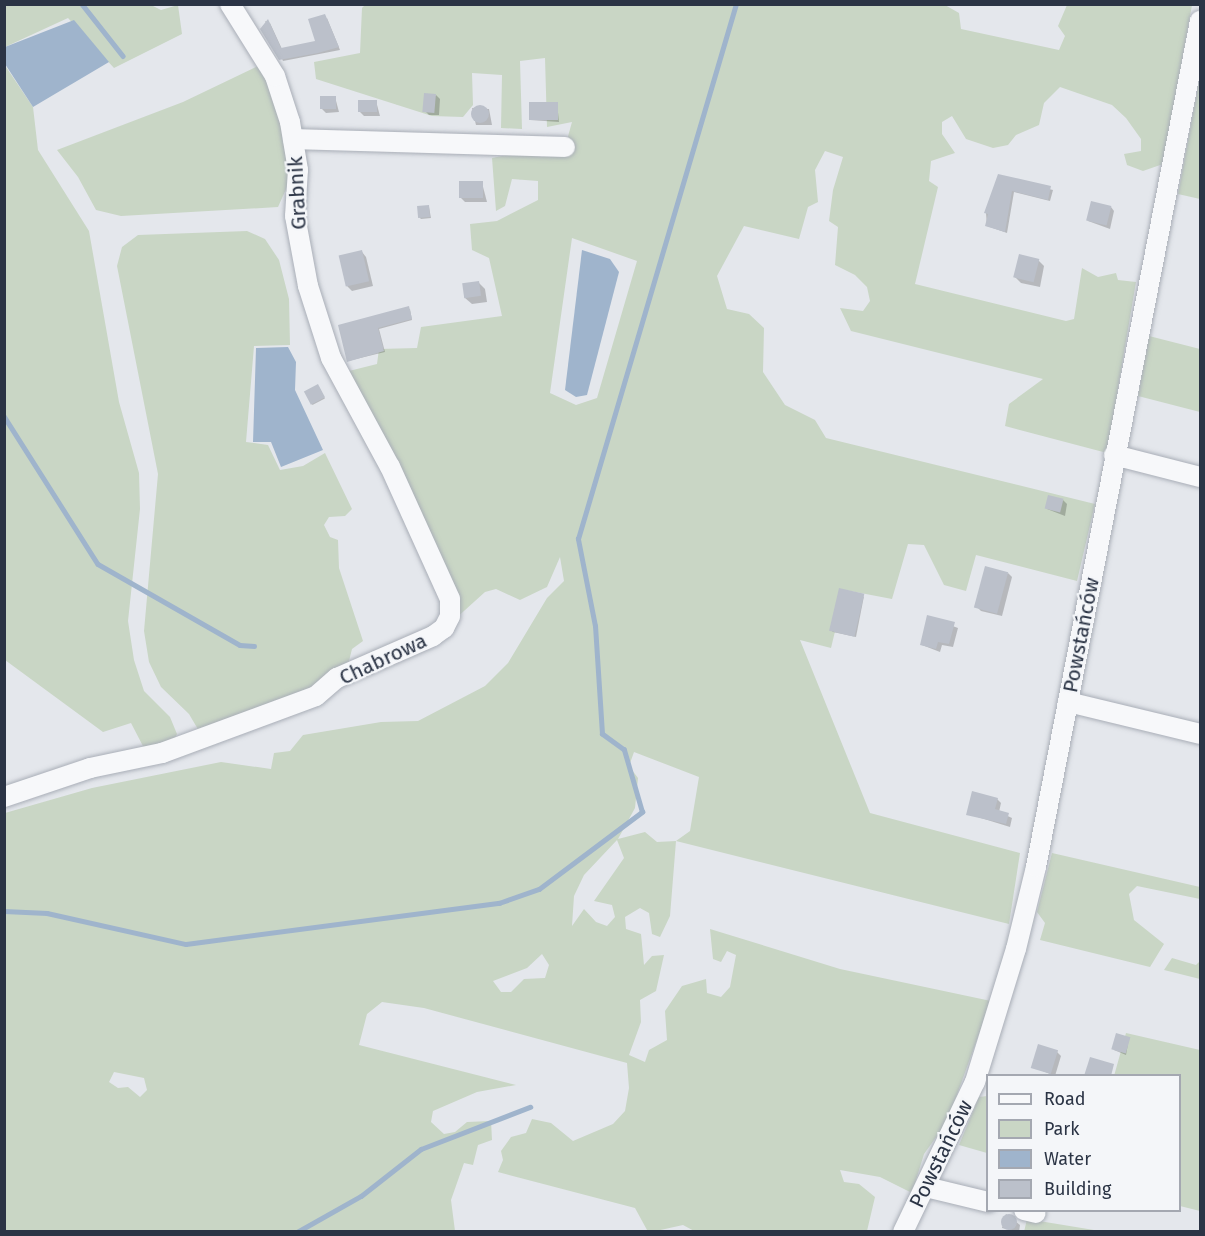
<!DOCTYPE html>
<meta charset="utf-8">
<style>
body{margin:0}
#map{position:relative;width:1205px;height:1236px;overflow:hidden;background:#e4e7ec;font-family:"Fira Sans",sans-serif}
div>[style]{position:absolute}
.green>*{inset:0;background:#c9d6c5}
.water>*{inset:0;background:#9fb4cc}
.shadow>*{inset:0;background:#0003;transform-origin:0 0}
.stream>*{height:4.5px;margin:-2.25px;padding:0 2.25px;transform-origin:2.25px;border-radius:2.25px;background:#9fb4cc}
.building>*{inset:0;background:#bbc0ca;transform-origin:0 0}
.round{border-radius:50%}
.roads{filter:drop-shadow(0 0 2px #a9aeb7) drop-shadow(0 0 2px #a9aeb7)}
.minor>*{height:20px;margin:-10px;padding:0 10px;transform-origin:10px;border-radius:10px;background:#f7f8fa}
span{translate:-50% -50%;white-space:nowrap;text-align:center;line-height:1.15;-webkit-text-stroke:4.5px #f4f6f9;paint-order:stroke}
.street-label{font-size:21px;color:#2b3445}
.frame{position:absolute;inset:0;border:6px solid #2b3445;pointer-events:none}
.legend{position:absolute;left:986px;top:1074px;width:195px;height:138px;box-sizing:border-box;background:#f4f6f9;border:2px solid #a4a8b1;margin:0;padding:8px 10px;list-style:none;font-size:18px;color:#2b3445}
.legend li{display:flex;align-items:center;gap:12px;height:30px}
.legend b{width:30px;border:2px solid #a4a8b1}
</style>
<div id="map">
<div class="green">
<div style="clip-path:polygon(149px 4px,161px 10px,178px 5px,182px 34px,114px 68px,68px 18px,5px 47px,5px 5px)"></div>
<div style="clip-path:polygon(evenodd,366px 4px,945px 5px,959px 13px,961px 29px,1059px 50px,1065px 36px,1058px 26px,1067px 5px,1192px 5px,1163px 164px,1143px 171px,1127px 165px,1124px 154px,1141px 151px,1141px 139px,1126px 118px,1112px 105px,1060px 87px,1044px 103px,1039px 125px,1016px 135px,1008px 145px,993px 148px,966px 139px,952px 116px,942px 122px,942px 134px,955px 153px,931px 161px,929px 181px,938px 187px,915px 284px,1066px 321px,1074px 319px,1082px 268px,1098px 277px,1116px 273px,1118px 280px,1136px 282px,1107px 453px,1005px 426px,1009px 404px,1043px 379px,851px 331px,840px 308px,863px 311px,870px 301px,867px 287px,855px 275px,835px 265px,838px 227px,829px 221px,833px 190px,843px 157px,825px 151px,815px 170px,818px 202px,808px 207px,799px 239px,744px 226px,717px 276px,727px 309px,749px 314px,764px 328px,763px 372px,785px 405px,815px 420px,826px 438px,1095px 504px,1077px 581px,976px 555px,966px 591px,944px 585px,924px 545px,908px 544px,892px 599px,845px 590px,831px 648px,800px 640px,870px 813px,1020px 853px,1009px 924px,676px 841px,670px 916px,660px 937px,652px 934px,649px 913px,640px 908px,625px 917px,626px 929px,641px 934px,644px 965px,652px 956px,664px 955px,656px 991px,640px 1000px,641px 1022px,629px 1055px,645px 1062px,649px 1050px,667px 1040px,665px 1011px,682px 986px,706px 979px,707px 993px,721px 997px,730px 987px,736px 955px,727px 951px,721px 962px,713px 959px,710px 929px,840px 969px,991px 1001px,947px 1122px,924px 1154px,912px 1193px,880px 1177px,840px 1170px,844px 1182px,859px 1184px,875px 1197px,867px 1231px,696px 1232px,683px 1225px,656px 1231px,647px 1230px,635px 1208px,498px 1172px,503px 1160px,501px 1151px,511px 1137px,526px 1133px,532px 1119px,551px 1123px,573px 1141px,613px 1124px,625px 1111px,629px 1088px,627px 1063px,424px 1008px,382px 1002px,367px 1014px,359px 1045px,516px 1085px,477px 1092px,433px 1111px,431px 1122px,444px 1134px,455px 1132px,467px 1122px,491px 1121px,492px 1140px,478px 1145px,473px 1165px,464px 1163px,451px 1200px,455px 1231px,5px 1232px,5px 813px,92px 788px,221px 762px,271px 769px,274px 753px,290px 751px,303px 735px,381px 722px,418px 721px,485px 686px,508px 663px,547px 598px,564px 581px,560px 557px,547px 587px,520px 600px,496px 589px,485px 592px,454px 620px,345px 372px,377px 364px,379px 349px,417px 348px,421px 327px,502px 316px,489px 258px,472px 250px,470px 224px,497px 221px,538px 200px,538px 181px,512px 179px,505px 206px,496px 211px,492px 158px,525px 151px,542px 157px,565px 147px,572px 122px,547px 127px,545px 58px,520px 61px,522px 129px,501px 128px,502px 75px,472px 73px,473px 105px,463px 117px,432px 116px,316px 79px,314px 62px,360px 53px,362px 8px,366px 4px,572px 238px,637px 261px,597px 398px,576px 405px,550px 393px,572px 238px,366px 4px,634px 752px,699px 777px,690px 831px,676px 841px,657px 842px,645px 832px,618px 839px,635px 808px,638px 778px,629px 766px,634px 752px,366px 4px,617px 840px,624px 858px,594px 901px,612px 905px,615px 917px,607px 926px,596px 922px,584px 909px,572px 926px,574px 896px,584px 875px,617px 840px,366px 4px,542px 954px,549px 965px,545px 978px,524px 979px,511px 992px,501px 992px,493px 981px,527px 968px,542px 954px,366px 4px,114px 1072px,144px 1078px,147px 1090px,140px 1097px,128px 1087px,118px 1088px,109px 1082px,114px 1072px)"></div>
<div style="clip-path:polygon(4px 64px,33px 107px,38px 150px,89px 231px,119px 402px,139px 473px,140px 509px,128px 621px,134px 660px,144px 691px,170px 717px,177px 734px,173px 742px,145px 750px,131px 723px,103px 732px,5px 660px)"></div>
<div style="clip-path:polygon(260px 65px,281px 117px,291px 178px,278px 207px,121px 216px,96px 210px,78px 177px,57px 150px,183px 102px)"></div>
<div style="clip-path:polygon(1200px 76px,1200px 199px,1178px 194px)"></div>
<div style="clip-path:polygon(247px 231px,265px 239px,279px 260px,289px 299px,290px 345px,254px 346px,246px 442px,268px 445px,280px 470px,303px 466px,325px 453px,352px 509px,345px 516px,329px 517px,324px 525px,330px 537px,338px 540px,339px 568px,363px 641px,352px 649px,349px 661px,356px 664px,312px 691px,199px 731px,189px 714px,161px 687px,149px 662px,144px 631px,158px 474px,117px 266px,122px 247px,138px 235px)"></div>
<div style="clip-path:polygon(1149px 336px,1200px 349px,1200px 412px,1138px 396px)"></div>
<div style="clip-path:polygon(1052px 853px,1200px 887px,1200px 899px,1137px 886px,1129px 894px,1134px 920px,1164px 944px,1150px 967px,1040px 940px,1045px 923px,1037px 912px)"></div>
<div style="clip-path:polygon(1172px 958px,1196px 965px,1200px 961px,1200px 979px,1164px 970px)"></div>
<div style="clip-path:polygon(1126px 1033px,1200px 1050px,1200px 1211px,1180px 1206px,1180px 1076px,1114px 1076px)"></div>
<div style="clip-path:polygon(987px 1096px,987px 1153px,959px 1145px,979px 1097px)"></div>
<div style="clip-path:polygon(1027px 1219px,1100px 1231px,1024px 1232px)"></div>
</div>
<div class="water">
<div style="clip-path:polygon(74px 20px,109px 62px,33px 107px,5px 64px,5px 47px)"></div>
<div style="clip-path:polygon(582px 250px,610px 259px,619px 272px,587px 395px,576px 397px,565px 390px)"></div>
<div style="clip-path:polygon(288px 347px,296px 362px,295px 390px,323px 450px,281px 467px,271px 442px,253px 442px,256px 348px)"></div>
</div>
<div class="shadow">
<div style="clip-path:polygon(327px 18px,340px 50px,283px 61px,265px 21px,270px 23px,282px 49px,317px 43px)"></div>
<div style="clip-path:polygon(436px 95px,440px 99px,439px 115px,429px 115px,425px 111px)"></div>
<div style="clip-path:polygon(335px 97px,339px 112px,326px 113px,322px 109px)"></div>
<div style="clip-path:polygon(376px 101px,380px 116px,364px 116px,360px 112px)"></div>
<div style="clip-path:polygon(557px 103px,559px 122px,530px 120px)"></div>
<div style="clip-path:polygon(472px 108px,489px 109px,492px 125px,476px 125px)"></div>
<div style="clip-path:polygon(999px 176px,1053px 190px,1050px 201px,1014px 192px,1007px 233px,987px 226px,986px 213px)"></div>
<div style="clip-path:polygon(482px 183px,487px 202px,465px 202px,461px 198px)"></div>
<div style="clip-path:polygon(429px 207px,431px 218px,421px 219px,419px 217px)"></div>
<div style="clip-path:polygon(1111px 207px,1114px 211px,1110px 229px,1088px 221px)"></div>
<div style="clip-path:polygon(362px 252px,366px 257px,373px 286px,352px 291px,347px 286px)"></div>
<div style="clip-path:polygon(1038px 260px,1044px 266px,1040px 287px,1021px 283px,1015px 277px)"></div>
<div style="clip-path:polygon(479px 283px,485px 289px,487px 302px,472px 304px,465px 298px)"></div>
<div style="clip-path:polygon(410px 309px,412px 320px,379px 329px,385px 352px,348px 361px,340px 326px)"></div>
<div style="left:319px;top:387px;width:13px;height:14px;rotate:63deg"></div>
<div style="clip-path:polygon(1063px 500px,1067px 504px,1065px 516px,1047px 509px)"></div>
<div style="clip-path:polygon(1008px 573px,1012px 577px,1002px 616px,981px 611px,977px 607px)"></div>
<div style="clip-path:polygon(864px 596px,856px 637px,833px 632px,832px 631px)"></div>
<div style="clip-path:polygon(928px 617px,958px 628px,953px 647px,942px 645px,940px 652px,922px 645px)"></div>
<div style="clip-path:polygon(997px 799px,1001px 803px,999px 812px,1012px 818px,1010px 827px,968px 814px)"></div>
<div style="clip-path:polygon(1129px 1038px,1126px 1055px,1114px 1050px)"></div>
<div style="clip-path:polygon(1057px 1052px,1061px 1056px,1055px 1076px,1033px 1067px)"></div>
<div style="clip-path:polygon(1006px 1214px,1020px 1225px,1019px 1232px,1002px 1228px)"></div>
</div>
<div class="stream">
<div style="left:82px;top:4px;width:66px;rotate:51.7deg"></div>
<div style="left:4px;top:416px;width:175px;rotate:57.6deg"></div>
<div style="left:98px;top:564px;width:163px;rotate:29.7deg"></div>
<div style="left:240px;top:645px;width:14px;rotate:4deg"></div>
<div style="left:4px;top:911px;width:43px;rotate:2.7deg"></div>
<div style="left:47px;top:913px;width:142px;rotate:12.6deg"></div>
<div style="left:186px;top:944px;width:316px;rotate:-7.5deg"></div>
<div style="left:499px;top:903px;width:42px;rotate:-19.3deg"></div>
<div style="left:539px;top:889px;width:129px;rotate:-36.8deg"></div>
<div style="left:642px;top:812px;width:65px;rotate:-106.2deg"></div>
<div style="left:624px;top:750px;width:27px;rotate:-144deg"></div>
<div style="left:602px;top:734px;width:108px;rotate:-93.7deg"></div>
<div style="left:595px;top:626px;width:89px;rotate:-101.1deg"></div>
<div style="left:578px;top:539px;width:558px;rotate:-73.55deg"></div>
<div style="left:297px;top:1232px;width:73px;rotate:-29.4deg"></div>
<div style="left:361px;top:1196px;width:76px;rotate:-38.1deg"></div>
<div style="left:421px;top:1149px;width:117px;rotate:-21.1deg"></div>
</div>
<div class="building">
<div style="clip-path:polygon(325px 14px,339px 47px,318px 53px,279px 60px,260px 29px,268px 19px,281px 48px,315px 41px,308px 19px)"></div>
<div style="left:424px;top:93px;width:12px;height:19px;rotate:5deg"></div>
<div style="left:336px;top:96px;width:13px;height:16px;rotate:90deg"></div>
<div style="left:358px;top:100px;width:19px;height:12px"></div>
<div style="left:529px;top:102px;width:29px;height:18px"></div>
<div class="round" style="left:471px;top:105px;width:18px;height:18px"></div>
<div style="clip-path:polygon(998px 174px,1051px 186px,1048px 200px,1012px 191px,1005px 232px,985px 226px,988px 214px,984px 213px)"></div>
<div style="left:483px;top:181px;width:17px;height:24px;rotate:90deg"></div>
<div style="left:1091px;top:201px;width:21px;height:20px;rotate:14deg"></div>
<div style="left:429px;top:205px;width:12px;height:12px;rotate:85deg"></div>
<div style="left:362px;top:250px;width:32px;height:24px;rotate:77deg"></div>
<div style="left:1019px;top:254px;width:21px;height:24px;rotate:14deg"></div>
<div style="left:479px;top:281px;width:15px;height:17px;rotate:82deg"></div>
<div style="clip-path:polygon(409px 306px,412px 319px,378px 328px,384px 351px,347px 362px,338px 325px)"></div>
<div style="left:318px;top:384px;width:15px;height:16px;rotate:62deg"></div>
<div style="left:1048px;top:495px;width:16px;height:14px;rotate:14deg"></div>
<div style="left:985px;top:566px;width:24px;height:43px;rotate:15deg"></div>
<div style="left:839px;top:588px;width:26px;height:44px;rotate:13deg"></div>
<div style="clip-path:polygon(927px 615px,955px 622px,949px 644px,938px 642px,936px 649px,920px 645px)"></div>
<div style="clip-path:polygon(972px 791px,998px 798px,995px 809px,1009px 813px,1006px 824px,966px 815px)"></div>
<div style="left:1116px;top:1033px;width:15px;height:17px;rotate:16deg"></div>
<div style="left:1038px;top:1044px;width:21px;height:25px;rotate:17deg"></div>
<div style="clip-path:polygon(1090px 1057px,1114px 1064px,1111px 1076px,1084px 1076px)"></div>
<div class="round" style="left:1001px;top:1214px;width:16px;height:16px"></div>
</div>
<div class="roads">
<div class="minor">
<div style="left:293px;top:139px;width:272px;rotate:1.7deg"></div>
<div style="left:1114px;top:455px;width:89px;rotate:14.3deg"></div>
<div style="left:1068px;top:702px;width:136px;rotate:13.6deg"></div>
<div style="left:4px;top:797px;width:91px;rotate:-18.6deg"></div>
<div style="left:90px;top:768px;width:74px;rotate:-11.8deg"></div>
<div style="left:162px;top:753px;width:164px;rotate:-20.3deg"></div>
<div style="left:316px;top:696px;width:28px;rotate:-41deg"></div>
<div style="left:337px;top:678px;width:105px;rotate:-23.6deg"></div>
<div style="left:433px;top:636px;width:14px;rotate:-36deg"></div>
<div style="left:444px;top:628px;width:13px;rotate:-63deg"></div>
<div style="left:450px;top:616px;width:17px;rotate:-90deg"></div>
<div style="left:450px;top:599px;width:145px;rotate:-114.4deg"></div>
<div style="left:390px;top:467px;width:124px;rotate:-118.4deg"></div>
<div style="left:331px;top:358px;width:76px;rotate:-107.7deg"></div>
<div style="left:308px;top:286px;width:71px;rotate:-100.5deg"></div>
<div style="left:295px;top:216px;width:46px;rotate:-86.3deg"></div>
<div style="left:298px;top:170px;width:49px;rotate:-99.5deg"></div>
<div style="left:290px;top:122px;width:48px;rotate:-108.1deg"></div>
<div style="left:275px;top:76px;width:85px;rotate:-122deg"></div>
<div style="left:926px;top:1187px;width:64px;rotate:13.6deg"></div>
<div style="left:1024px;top:1210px;width:12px;rotate:14deg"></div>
<div style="left:903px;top:1232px;width:166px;rotate:-64.4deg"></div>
<div style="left:975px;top:1082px;width:139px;rotate:-72.9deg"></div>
<div style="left:1016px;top:949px;width:84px;rotate:-76.3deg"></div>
<div style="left:1036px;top:867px;width:862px;rotate:-79.03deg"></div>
</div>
</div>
<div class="street-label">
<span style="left:297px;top:193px;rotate:-93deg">Grabnik</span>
<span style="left:1081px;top:635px;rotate:-79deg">Powstańców</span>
<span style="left:383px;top:659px;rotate:-25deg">Chabrowa</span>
<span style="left:941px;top:1154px;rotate:-64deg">Powstańców</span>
</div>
<div class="frame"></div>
<ul class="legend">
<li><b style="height:8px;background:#f7f8fa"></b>Road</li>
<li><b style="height:16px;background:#c9d6c5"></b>Park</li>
<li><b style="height:16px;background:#9fb4cc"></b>Water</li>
<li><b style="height:16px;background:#bbc0ca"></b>Building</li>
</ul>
</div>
